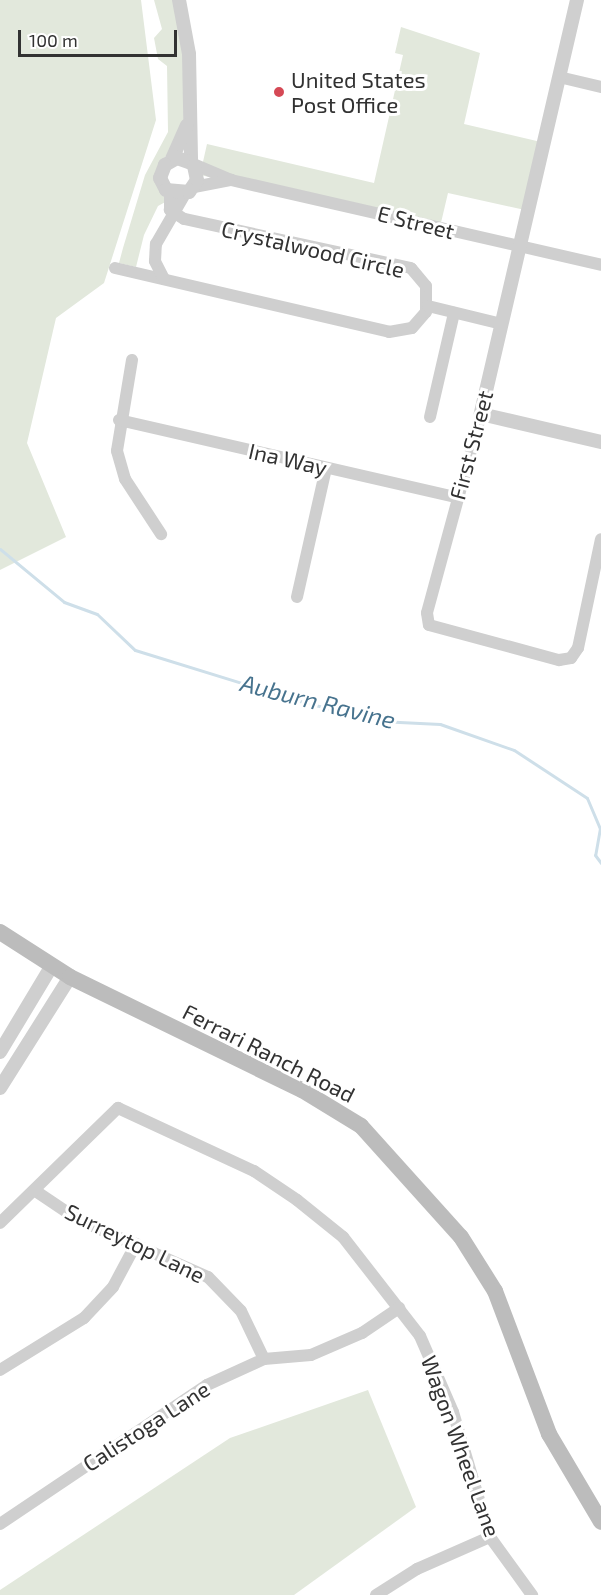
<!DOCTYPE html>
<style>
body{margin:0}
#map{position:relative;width:601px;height:1595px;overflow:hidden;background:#fff;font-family:"Exo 2",sans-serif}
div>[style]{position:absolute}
.green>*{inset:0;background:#e2e8dc}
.stream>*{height:3px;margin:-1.5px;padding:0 1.5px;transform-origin:1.5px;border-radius:1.5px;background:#cedfe9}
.minor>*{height:12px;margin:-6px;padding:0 6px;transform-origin:6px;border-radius:6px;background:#cfcfcf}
.tertiary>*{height:14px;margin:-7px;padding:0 7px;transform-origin:7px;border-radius:7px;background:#cfcfcf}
.secondary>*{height:16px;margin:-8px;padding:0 8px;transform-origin:8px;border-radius:8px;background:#bcbcbc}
.dots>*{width:16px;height:16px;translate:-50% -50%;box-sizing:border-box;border:3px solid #fff;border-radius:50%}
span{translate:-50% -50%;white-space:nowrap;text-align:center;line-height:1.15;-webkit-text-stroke:6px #fff;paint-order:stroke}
.poi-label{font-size:22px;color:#323232}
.left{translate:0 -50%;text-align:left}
.street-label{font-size:22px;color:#323232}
.water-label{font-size:24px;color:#47738e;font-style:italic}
.scale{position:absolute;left:18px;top:30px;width:159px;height:27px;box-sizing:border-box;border:3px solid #323232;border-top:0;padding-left:8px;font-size:18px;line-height:21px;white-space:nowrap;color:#323232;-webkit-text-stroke:4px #fff;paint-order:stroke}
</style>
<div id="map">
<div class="green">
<div style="clip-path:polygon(0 0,141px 0,156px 120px,104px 283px,56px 318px,27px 443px,66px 537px,0 570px)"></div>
<div style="clip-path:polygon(154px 0,176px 0,183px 30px,184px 137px,162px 160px,169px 200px,158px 206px,144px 235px,136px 267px,119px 263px,123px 248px,145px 175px,168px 132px,167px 66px,158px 59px,154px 38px,162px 29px)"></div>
<div style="clip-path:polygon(401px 27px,480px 53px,464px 124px,541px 142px,525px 210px,448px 193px,440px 227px,200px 175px,207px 144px,374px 183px,403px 55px,395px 53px)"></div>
<div style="clip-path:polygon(368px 1390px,416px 1507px,294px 1595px,0 1595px,0 1590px,230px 1438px)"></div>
</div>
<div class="stream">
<div style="left:0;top:549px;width:83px;rotate:39.6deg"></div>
<div style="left:64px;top:602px;width:35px;rotate:20deg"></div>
<div style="left:97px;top:614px;width:52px;rotate:43.5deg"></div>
<div style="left:135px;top:650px;width:176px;rotate:17.2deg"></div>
<div style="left:303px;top:702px;width:78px;rotate:14deg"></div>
<div style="left:379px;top:721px;width:61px;rotate:2.8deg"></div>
<div style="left:440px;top:724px;width:78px;rotate:19.4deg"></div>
<div style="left:514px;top:750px;width:87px;rotate:33.3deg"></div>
<div style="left:587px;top:798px;width:33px;rotate:67deg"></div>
<div style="left:600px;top:828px;width:27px;rotate:100deg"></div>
<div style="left:595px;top:855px;width:10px;rotate:53deg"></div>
</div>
<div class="minor">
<div style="left:559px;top:77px;width:43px;rotate:13.4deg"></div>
<div style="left:191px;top:163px;width:43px;rotate:23deg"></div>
<div style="left:231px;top:180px;width:380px;rotate:12.9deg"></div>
<div style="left:194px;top:187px;width:38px;rotate:-11deg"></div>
<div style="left:115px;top:268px;width:281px;rotate:13.1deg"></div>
<div style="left:389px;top:332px;width:23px;rotate:-10deg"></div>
<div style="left:412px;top:328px;width:21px;rotate:-49deg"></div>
<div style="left:426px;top:312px;width:26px;rotate:-90deg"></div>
<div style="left:426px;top:286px;width:23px;rotate:-130deg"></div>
<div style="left:411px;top:268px;width:232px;rotate:-167.8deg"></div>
<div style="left:184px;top:219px;width:17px;rotate:-147deg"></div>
<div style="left:170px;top:210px;width:17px;rotate:-90deg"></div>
<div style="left:164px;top:279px;width:20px;rotate:-117deg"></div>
<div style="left:155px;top:261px;width:17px;rotate:-87deg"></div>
<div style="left:156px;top:244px;width:58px;rotate:-59.9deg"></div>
<div style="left:428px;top:306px;width:76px;rotate:13.7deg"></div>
<div style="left:132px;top:360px;width:92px;rotate:99.4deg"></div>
<div style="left:117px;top:451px;width:29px;rotate:74deg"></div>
<div style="left:125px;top:479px;width:66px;rotate:56.8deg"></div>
<div style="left:481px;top:414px;width:206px;rotate:105.2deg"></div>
<div style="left:427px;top:613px;width:12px;rotate:81deg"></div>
<div style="left:429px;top:625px;width:135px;rotate:15.1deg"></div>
<div style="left:559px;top:660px;width:12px;rotate:-9deg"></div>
<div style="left:571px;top:658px;width:12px;rotate:-55deg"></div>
<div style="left:578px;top:648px;width:111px;rotate:-78.1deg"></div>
<div style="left:430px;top:417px;width:107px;rotate:-77deg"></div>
<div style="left:119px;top:420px;width:346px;rotate:12.9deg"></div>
<div style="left:297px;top:597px;width:132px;rotate:-77.3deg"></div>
<div style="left:37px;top:1192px;width:48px;rotate:34deg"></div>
<div style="left:77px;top:1219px;width:143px;rotate:23.9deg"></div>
<div style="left:208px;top:1277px;width:47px;rotate:45.9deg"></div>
<div style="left:241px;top:1311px;width:53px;rotate:64.4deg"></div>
<div style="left:0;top:1223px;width:165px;rotate:-44.3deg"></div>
<div style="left:118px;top:1108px;width:150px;rotate:24.9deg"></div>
<div style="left:254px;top:1171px;width:52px;rotate:34deg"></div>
<div style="left:297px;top:1200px;width:59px;rotate:38.8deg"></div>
<div style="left:343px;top:1237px;width:125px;rotate:52.1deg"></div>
<div style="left:420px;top:1336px;width:83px;rotate:66.5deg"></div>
<div style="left:453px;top:1412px;width:130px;rotate:73.5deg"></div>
<div style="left:490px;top:1537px;width:72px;rotate:54.1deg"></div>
<div style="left:0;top:1370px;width:99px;rotate:-31.8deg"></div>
<div style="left:84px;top:1318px;width:42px;rotate:-46.9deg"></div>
<div style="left:113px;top:1287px;width:49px;rotate:-61.9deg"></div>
<div style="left:0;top:1524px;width:249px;rotate:-33.9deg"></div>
<div style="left:207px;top:1385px;width:63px;rotate:-24.5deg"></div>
<div style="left:264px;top:1359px;width:47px;rotate:-4.9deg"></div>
<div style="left:311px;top:1355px;width:56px;rotate:-23.3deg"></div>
<div style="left:362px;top:1333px;width:45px;rotate:-34deg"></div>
<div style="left:376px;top:1595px;width:49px;rotate:-32.4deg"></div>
<div style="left:417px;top:1569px;width:80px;rotate:-23.7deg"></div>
</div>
<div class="tertiary">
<div style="left:179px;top:0;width:55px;rotate:79.5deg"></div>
<div style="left:189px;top:54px;width:109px;rotate:88.9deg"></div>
<div style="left:577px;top:0;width:425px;rotate:103.1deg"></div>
<div style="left:481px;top:414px;width:123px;rotate:13.1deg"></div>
<div style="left:172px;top:159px;width:37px;rotate:-66deg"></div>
<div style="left:191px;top:163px;width:15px;rotate:-160deg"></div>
<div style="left:177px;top:158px;width:14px;rotate:150deg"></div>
<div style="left:165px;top:165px;width:14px;rotate:111deg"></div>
<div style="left:160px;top:178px;width:13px;rotate:63deg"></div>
<div style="left:166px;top:190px;width:23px;rotate:5deg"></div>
<div style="left:189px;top:192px;width:14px;rotate:-56deg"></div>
<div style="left:197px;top:180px;width:14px;rotate:-102deg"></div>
<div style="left:0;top:1052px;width:99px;rotate:-59deg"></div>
<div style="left:0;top:1088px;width:131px;rotate:-57.8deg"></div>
</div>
<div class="secondary">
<div style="left:0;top:932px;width:83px;rotate:32.7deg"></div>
<div style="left:70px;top:977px;width:258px;rotate:26deg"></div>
<div style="left:302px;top:1090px;width:69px;rotate:31.4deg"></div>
<div style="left:361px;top:1126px;width:149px;rotate:48deg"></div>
<div style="left:461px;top:1237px;width:64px;rotate:57.8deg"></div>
<div style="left:495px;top:1291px;width:153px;rotate:69.3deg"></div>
<div style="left:549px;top:1434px;width:102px;rotate:59.4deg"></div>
</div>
<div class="dots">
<div style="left:279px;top:92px;background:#d54955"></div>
</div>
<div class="poi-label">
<span class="left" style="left:291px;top:92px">United States<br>Post Office</span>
</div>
<div class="street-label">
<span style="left:416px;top:222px;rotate:14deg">E Street</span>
<span style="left:313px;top:249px;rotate:13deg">Crystalwood Circle</span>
<span style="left:471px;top:445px;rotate:-75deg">First Street</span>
<span style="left:288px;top:459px;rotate:13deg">Ina Way</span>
<span style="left:269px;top:1053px;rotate:27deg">Ferrari Ranch Road</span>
<span style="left:135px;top:1243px;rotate:26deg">Surreytop Lane</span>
<span style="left:146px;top:1426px;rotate:-33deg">Calistoga Lane</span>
<span style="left:461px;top:1446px;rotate:70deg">Wagon Wheel Lane</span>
</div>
<div class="water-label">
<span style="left:318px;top:701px;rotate:14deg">Auburn Ravine</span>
</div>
<div class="scale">100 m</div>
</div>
